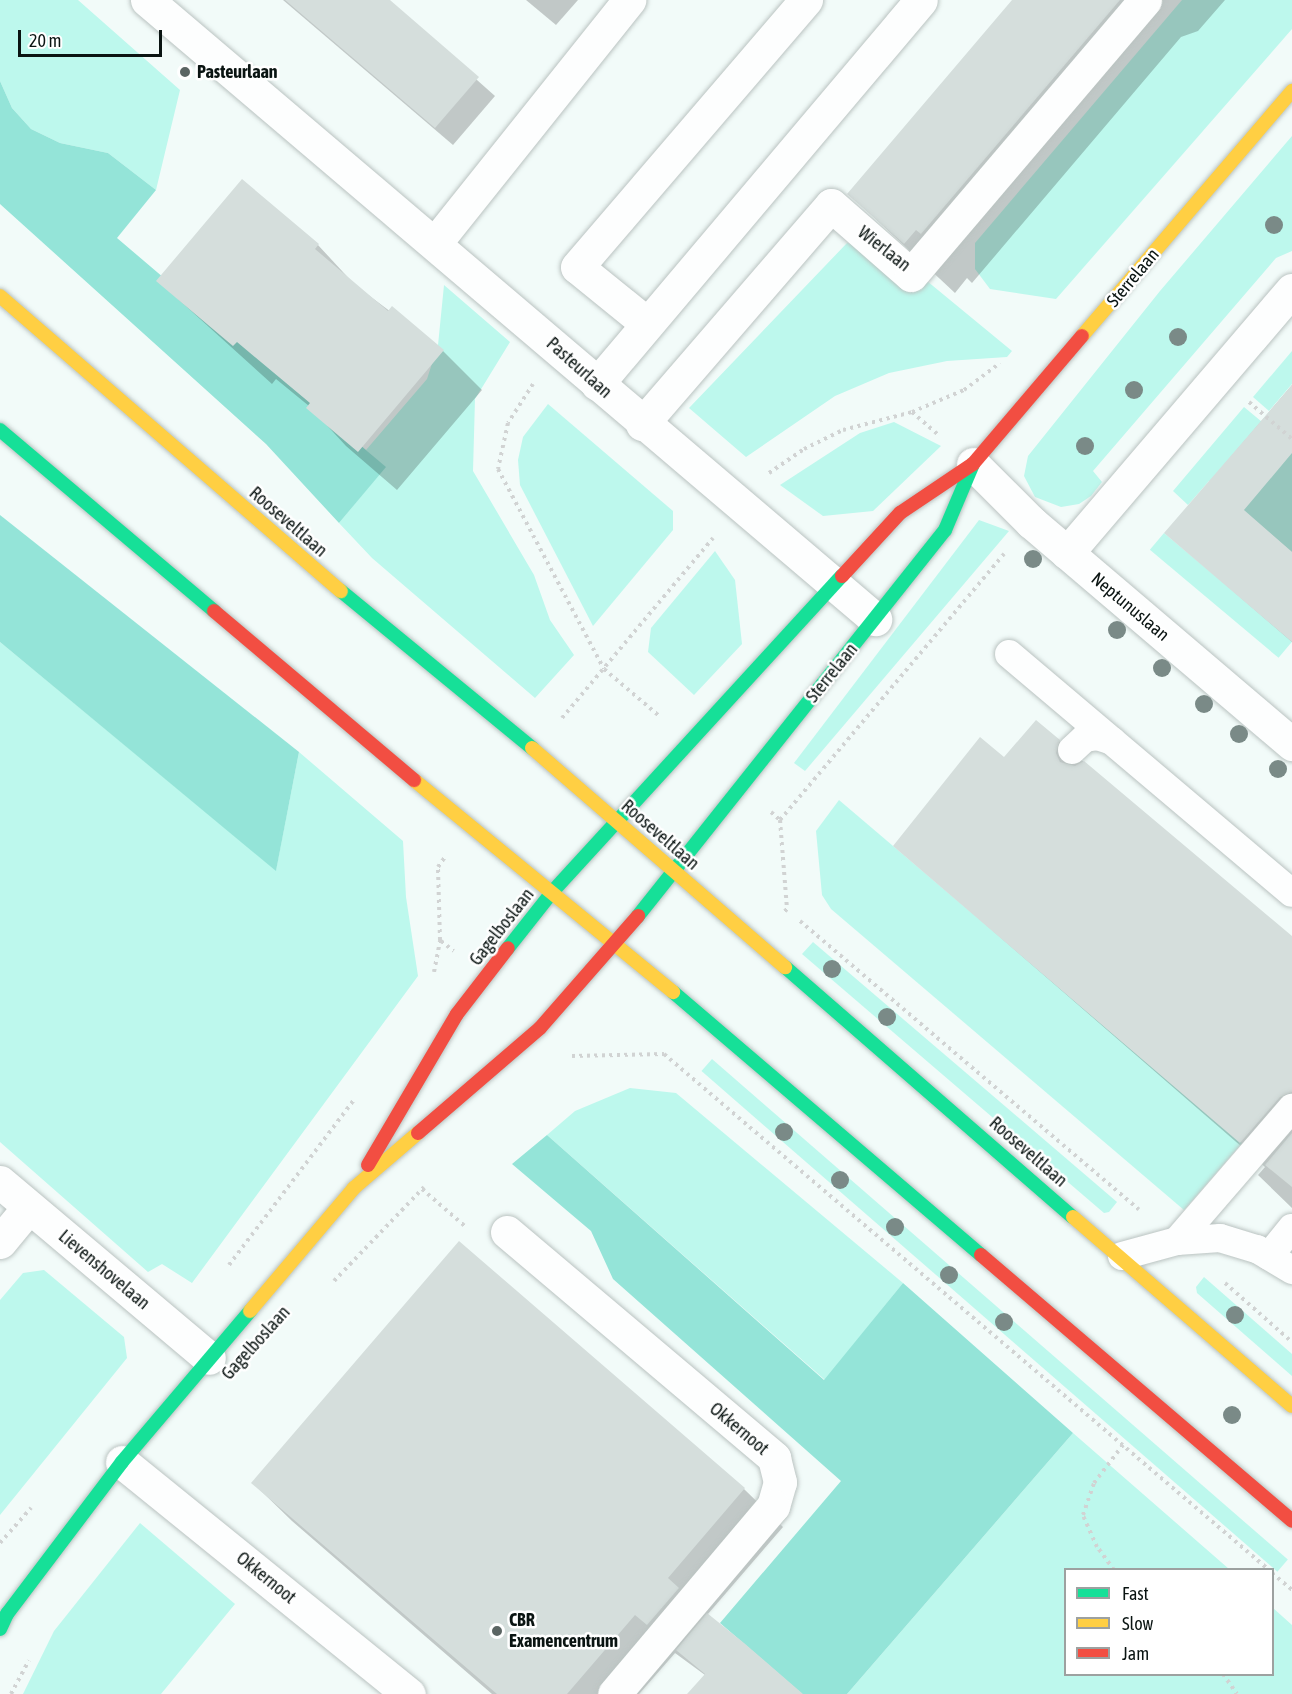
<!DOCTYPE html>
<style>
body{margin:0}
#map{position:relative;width:1292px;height:1694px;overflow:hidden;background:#f2fbf9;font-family:"Asap Condensed",sans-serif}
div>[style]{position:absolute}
.green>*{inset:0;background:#bdf8ed;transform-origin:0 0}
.forest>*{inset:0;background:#94e4d8}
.shadow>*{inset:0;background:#0003}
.building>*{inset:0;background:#d5dedc}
.path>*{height:4px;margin-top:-2px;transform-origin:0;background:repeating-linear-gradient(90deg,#d1d3d3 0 3px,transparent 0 7.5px)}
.roads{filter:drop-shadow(0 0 2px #bac3c1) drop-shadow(0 0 2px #bac3c1)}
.lane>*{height:28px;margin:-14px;padding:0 14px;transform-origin:14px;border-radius:14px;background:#fdfefe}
.street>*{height:33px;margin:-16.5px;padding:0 16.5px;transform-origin:16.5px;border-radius:16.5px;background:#fdfefe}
.fast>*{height:14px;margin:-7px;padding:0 7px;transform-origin:7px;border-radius:7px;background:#16e098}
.slow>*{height:14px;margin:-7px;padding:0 7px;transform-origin:7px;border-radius:7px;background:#ffcf43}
.jam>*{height:14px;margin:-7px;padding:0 7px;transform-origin:7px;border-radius:7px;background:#f24e42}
.trees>*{width:18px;height:18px;margin:-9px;border-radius:50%;background:#7a8a87}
.dots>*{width:16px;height:16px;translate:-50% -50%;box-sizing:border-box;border:3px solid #fff;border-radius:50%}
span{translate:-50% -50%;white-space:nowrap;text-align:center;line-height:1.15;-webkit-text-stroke:5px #fff;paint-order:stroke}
.poi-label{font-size:18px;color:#0a1412;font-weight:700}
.left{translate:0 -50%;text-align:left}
.street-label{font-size:18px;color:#0a1412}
.legend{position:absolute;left:1064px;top:1568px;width:210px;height:108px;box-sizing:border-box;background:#fff;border:2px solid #9da1a0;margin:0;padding:8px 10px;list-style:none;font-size:18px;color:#0a1412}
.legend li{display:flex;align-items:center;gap:12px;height:30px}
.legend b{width:30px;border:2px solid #9da1a0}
.scale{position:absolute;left:18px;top:30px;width:144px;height:27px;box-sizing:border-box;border:3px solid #0a1412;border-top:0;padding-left:8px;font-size:18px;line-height:21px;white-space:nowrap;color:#0a1412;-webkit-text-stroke:4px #fff;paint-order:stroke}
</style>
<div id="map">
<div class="green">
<div style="clip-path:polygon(0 0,78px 0,180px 90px,156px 190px,108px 153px,60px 143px,31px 129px,12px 108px,0 81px)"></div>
<div style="clip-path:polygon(1182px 0,1292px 0,1292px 29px,1056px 299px,990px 289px,975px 269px,975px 243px)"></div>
<div style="clip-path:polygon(1292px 136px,1292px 251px,1276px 258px,1093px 471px,1102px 482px,1091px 496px,1079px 504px,1061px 507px,1035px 497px,1024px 476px,1028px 456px,1160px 291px)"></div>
<div style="clip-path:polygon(847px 243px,878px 248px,910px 267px,1012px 351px,1007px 357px,947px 361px,889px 373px,835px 396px,746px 457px,689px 408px)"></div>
<div style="clip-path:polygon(444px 285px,510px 342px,475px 399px,473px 471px,534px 575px,550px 620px,574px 655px,535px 698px,372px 558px,339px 523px,385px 467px,366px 450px,427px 379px,438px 345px)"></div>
<div style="clip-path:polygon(1292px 351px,1292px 384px,1269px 411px,1253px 397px)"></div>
<div style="clip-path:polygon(548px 404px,673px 511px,673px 530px,593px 626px,520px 485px,518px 460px,523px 437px)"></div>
<div style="clip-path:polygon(1244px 407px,1292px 447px,1292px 552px,1209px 481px,1188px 505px,1173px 491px)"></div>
<div style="clip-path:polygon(894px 422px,941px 446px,873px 511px,823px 516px,780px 485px,860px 433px)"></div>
<div style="clip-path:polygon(979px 520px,1009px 531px,805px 771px,794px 763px)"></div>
<div style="left:1164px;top:533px;width:168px;height:22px;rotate:40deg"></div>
<div style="clip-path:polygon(715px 551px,735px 580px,742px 644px,694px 695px,648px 652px,651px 628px)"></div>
<div style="clip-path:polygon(0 642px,276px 870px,299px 752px,403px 841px,406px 897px,418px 976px,192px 1283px,162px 1264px,148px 1272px,0 1142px)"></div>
<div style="clip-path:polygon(839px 800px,1242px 1143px,1184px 1210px,831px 909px,822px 895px,816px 831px)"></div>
<div style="clip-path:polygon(813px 942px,1117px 1202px,1109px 1212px,1104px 1213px,802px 954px)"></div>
<div style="left:712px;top:1059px;width:763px;height:16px;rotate:41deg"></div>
<div style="clip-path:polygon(630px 1088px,676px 1093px,903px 1283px,825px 1380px,547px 1135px,575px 1111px)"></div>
<div style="clip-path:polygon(44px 1270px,124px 1337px,127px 1358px,0 1515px,0 1300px,23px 1273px)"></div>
<div style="clip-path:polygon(1204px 1277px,1292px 1354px,1292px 1376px,1197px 1293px,1196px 1287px)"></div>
<div style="clip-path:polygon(1073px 1433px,1229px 1569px,1066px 1570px,1066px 1674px,1272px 1674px,1273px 1608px,1292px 1625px,1292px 1694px,847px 1694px)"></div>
<div style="clip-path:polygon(140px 1523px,235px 1604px,161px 1694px,23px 1694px,54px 1631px)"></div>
</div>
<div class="forest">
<div style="clip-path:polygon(0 81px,12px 108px,31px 129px,60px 143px,108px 153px,156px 190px,117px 238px,386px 467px,339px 523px,266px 444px,0 204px)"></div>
<div style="clip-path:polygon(0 515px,299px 752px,276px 871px,0 642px)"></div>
<div style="clip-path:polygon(547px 1135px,824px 1380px,903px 1283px,1073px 1433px,847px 1694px,802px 1694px,720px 1623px,841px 1481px,613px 1279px,591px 1231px,512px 1164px)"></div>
</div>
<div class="shadow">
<div style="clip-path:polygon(283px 0,387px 0,495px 96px,453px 145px)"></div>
<div style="clip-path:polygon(526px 0,578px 0,556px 25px)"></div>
<div style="clip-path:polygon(1014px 0,1225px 0,1198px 31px,1181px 37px,972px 283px,967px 278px,955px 293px,849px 194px)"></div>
<div style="clip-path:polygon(243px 181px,318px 245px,355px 285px,443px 351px,482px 390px,397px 490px,346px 446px,309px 406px,276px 379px,272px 384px,158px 281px)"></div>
<div style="clip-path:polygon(1292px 385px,1292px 642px,1166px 533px)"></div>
<div style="clip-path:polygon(1059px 741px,1292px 939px,1292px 1208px,1258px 1175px,1265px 1167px,895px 846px,1005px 759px)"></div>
<div style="clip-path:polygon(460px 1243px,744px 1489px,783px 1527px,707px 1615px,800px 1694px,689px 1694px,705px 1675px,675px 1653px,639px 1694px,492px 1694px,292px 1521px,253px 1483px)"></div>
</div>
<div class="building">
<div style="clip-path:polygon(285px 0,390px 0,479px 77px,435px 128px)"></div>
<div style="clip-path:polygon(1012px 0,1120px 0,921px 234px,916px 230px,904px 244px,847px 194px)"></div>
<div style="clip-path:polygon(242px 179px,319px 244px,315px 249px,388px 311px,392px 306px,444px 350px,358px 452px,306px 408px,310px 403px,237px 342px,233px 346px,156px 281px)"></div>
<div style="clip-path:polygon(1292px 385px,1292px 453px,1244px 510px,1292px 552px,1292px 642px,1164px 533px)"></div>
<div style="clip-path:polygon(1036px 720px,1060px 740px,1056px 753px,1060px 762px,1075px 766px,1084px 761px,1292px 936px,1292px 1092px,1280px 1097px,1240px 1143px,893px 846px,980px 737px,1004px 757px)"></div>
<div style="clip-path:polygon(1292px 1133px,1292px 1187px,1265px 1165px)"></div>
<div style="clip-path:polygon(459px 1241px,745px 1488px,668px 1578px,679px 1588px,647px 1625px,635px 1615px,567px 1694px,497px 1694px,251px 1483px)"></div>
<div style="clip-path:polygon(707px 1613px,744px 1643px,803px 1694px,687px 1694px,705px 1674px,676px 1650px)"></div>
</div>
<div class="path">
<div style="left:533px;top:384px;width:46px;rotate:122.7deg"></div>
<div style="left:508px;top:423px;width:47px;rotate:102.3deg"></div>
<div style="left:498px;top:469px;width:226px;rotate:62.1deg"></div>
<div style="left:604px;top:669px;width:71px;rotate:40.4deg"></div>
<div style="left:1249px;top:402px;width:57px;rotate:40.7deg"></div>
<div style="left:912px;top:412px;width:37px;rotate:41deg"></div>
<div style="left:769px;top:473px;width:42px;rotate:-34.4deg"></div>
<div style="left:804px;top:449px;width:43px;rotate:-26deg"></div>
<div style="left:843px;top:430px;width:71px;rotate:-14.6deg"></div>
<div style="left:912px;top:412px;width:56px;rotate:-22.9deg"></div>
<div style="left:964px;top:390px;width:45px;rotate:-36.9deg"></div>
<div style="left:562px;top:718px;width:235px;rotate:-50deg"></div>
<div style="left:771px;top:812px;width:12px;rotate:42deg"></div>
<div style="left:780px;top:820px;width:89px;rotate:85.5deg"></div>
<div style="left:787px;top:909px;width:6px;rotate:135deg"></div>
<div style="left:780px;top:820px;width:348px;rotate:-49.9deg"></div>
<div style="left:800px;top:921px;width:445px;rotate:40.4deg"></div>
<div style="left:441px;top:941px;width:16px;rotate:38deg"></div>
<div style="left:434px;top:972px;width:33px;rotate:-79deg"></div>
<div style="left:440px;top:940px;width:73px;rotate:-91.6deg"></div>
<div style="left:438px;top:867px;width:12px;rotate:-55deg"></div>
<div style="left:572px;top:1056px;width:92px;rotate:-1.2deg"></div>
<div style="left:664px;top:1054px;width:795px;rotate:40.46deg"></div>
<div style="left:422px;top:1189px;width:58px;rotate:40.8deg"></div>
<div style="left:229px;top:1265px;width:206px;rotate:-52.9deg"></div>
<div style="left:334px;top:1281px;width:130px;rotate:-46.2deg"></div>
<div style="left:1225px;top:1283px;width:89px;rotate:41.4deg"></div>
<div style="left:0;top:1543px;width:47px;rotate:-48.5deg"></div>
<div style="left:1114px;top:1570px;width:29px;rotate:-126deg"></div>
<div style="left:1097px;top:1547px;width:35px;rotate:-114deg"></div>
<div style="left:1083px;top:1515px;width:34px;rotate:-71deg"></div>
<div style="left:1094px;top:1483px;width:48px;rotate:-52.7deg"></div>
<div style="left:1272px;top:1573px;width:26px;rotate:40deg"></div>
<div style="left:1223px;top:1674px;width:24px;rotate:55deg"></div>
<div style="left:11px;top:1694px;width:38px;rotate:-62deg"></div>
</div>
<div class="roads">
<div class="lane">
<div style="left:1009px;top:654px;width:370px;rotate:40.2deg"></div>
<div style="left:1072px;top:750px;width:18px;rotate:-43deg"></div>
<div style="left:1085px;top:738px;width:12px;rotate:-9deg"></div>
<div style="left:1097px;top:736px;width:16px;rotate:18deg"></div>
<div style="left:1177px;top:1241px;width:176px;rotate:-49.2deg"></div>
<div style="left:1122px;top:1256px;width:57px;rotate:-15.3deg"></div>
<div style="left:1177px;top:1241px;width:43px;rotate:-4deg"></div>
<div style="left:1220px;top:1238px;width:39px;rotate:17deg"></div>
<div style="left:1257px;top:1249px;width:41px;rotate:31deg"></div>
<div style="left:1269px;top:1256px;width:36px;rotate:-51deg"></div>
</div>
<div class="street">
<div style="left:147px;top:0;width:956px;rotate:40.37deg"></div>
<div style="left:436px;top:242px;width:310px;rotate:-51.4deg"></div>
<div style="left:645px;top:322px;width:87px;rotate:-141deg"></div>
<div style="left:577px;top:267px;width:352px;rotate:-49.4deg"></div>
<div style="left:597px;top:384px;width:502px;rotate:-49.84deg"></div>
<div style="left:642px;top:424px;width:289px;rotate:-49.2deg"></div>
<div style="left:831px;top:205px;width:106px;rotate:41.2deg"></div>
<div style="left:911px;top:275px;width:361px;rotate:-49.6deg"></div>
<div style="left:973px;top:464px;width:82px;rotate:45deg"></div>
<div style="left:1031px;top:522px;width:343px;rotate:40.4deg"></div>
<div style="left:1067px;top:553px;width:346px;rotate:-49.5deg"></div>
<div style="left:0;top:1182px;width:273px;rotate:40.1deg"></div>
<div style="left:507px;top:1232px;width:350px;rotate:40.2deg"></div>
<div style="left:774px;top:1458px;width:25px;rotate:76deg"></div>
<div style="left:780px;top:1482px;width:25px;rotate:106deg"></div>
<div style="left:773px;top:1506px;width:246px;rotate:130.2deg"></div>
<div style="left:0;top:1242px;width:45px;rotate:-50.4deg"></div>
<div style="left:122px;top:1462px;width:369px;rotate:39deg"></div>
</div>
<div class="fast">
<div style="left:0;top:430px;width:280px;rotate:40.2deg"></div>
<div style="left:341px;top:591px;width:247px;rotate:39.4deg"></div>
<div style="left:638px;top:916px;width:493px;rotate:-51.5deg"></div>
<div style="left:945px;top:530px;width:72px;rotate:-67deg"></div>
<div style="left:508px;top:948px;width:73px;rotate:-51.7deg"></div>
<div style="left:553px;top:891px;width:427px;rotate:-47.5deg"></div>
<div style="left:785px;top:967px;width:381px;rotate:41deg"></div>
<div style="left:673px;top:992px;width:405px;rotate:40.5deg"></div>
<div style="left:0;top:1629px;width:17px;rotate:-65deg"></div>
<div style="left:7px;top:1614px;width:191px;rotate:-52.9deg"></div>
<div style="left:122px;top:1462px;width:198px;rotate:-49.7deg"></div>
</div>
<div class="slow">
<div style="left:0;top:296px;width:451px;rotate:40.9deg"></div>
<div style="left:1082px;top:336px;width:323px;rotate:-49.4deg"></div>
<div style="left:532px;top:748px;width:335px;rotate:40.9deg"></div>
<div style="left:414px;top:780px;width:335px;rotate:39.3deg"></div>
<div style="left:1073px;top:1217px;width:289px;rotate:40.8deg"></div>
<div style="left:250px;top:1311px;width:161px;rotate:-49.8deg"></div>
<div style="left:354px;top:1188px;width:84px;rotate:-40.7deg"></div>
</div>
<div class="jam">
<div style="left:842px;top:576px;width:86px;rotate:-47.4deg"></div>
<div style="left:900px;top:513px;width:88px;rotate:-33.9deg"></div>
<div style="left:973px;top:464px;width:168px;rotate:-49.6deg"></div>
<div style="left:214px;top:611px;width:262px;rotate:40.2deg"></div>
<div style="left:418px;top:1133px;width:161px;rotate:-40.7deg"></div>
<div style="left:540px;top:1028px;width:149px;rotate:-48.8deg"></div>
<div style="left:368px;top:1165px;width:175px;rotate:-59.5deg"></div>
<div style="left:457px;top:1014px;width:83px;rotate:-52.3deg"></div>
<div style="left:981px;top:1255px;width:409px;rotate:40.5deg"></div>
</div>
</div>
<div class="trees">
<div style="left:1274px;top:225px"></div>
<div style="left:1178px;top:337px"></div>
<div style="left:1134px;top:390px"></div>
<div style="left:1085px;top:446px"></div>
<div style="left:1033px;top:559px"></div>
<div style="left:1117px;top:630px"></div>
<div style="left:1162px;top:668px"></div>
<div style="left:1204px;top:704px"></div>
<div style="left:1239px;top:734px"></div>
<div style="left:1278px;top:769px"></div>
<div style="left:832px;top:969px"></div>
<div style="left:887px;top:1017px"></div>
<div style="left:784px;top:1132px"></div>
<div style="left:840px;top:1180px"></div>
<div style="left:895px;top:1227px"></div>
<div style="left:949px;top:1275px"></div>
<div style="left:1235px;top:1315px"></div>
<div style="left:1004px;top:1322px"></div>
<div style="left:1232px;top:1415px"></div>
</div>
<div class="dots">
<div style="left:185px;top:72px;background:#5b6563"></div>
<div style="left:497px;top:1631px;background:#5b6563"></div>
</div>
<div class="poi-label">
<span class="left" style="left:197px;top:72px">Pasteurlaan</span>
<span class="left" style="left:509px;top:1631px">CBR<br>Examencentrum</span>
</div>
<div class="street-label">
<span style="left:884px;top:249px;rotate:38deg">Wierlaan</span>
<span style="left:1133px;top:278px;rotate:-50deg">Sterrelaan</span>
<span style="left:579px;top:368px;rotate:42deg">Pasteurlaan</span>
<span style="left:288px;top:522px;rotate:41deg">Rooseveltlaan</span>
<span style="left:1130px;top:607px;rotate:40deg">Neptunuslaan</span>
<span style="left:832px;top:673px;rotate:-51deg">Sterrelaan</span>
<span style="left:660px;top:835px;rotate:41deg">Rooseveltlaan</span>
<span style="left:502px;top:927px;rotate:-52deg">Gagelboslaan</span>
<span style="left:1028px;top:1152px;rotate:41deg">Rooseveltlaan</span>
<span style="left:104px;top:1270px;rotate:40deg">Lievenshovelaan</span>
<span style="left:256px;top:1343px;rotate:-48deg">Gagelboslaan</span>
<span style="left:739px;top:1429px;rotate:40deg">Okkernoot</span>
<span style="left:266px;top:1578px;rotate:39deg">Okkernoot</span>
</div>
<ul class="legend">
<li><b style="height:8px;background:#16e098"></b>Fast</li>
<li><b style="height:8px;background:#ffcf43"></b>Slow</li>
<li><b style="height:8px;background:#f24e42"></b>Jam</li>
</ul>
<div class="scale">20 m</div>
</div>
